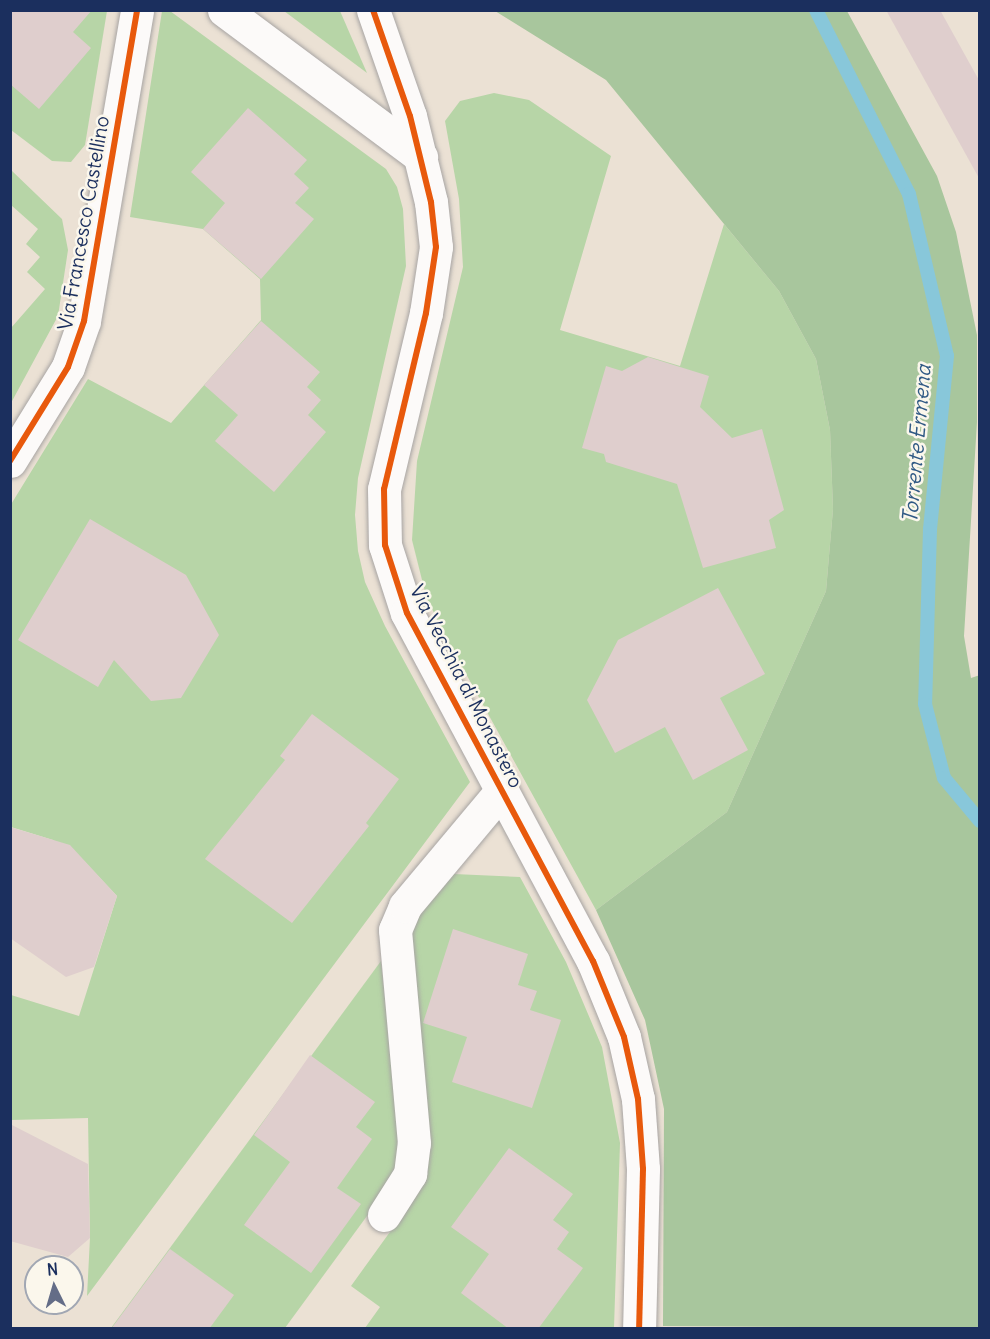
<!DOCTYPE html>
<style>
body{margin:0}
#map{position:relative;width:990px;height:1339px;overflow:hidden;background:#ebe1d4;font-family:Delius,sans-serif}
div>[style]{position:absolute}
.green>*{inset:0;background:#b7d5a7}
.forest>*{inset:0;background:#a8c69d}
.stream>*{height:14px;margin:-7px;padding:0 7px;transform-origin:7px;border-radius:7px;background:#88c7da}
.building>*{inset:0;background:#dfcecd}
.roads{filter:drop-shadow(0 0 2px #a7a4a3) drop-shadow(0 0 2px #a7a4a3)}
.minor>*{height:33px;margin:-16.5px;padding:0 16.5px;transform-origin:16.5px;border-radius:16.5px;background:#fcfaf9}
.cycleway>*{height:6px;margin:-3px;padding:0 3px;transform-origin:3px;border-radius:3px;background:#e8590c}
span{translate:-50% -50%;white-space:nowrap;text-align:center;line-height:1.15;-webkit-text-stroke:5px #fbf7ec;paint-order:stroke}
.street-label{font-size:20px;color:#1b2f5e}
.water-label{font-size:21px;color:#2f5984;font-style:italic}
.frame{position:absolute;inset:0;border:12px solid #1b2f5e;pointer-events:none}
.north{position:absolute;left:24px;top:1255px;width:60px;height:60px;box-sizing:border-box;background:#fbf7ec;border:2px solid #a1a7b3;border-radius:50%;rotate:355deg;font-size:16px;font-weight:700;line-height:24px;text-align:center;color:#1b2f5e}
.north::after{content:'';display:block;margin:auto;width:21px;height:27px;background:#646d87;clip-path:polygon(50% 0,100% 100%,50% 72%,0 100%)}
</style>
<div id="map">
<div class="green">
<div style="clip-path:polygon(11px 11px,107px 11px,85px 145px,71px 162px,52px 161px,11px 130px)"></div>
<div style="clip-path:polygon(162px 11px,170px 11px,386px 169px,397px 187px,403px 209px,406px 266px,358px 478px,355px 515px,358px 551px,365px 582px,385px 626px,470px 782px,87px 1296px,90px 1238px,88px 1118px,11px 1120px,11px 995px,79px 1016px,117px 896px,84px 861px,53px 840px,11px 827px,10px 506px,88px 379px,171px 423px,261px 320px,260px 279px,203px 229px,130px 217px)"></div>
<div style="clip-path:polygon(284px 11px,340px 11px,367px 73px)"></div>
<div style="clip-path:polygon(494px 93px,529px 100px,611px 156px,560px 330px,680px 366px,724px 224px,779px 291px,816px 359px,830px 430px,833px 509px,826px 591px,727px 812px,596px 910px,443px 632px,426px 596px,412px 540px,417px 461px,463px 267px,459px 199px,445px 121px,460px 101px)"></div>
<div style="clip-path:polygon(11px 170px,62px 219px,68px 250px,58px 316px,11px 403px,11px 328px,45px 289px,27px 272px,40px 257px,26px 244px,38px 229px,11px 205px)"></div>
<div style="clip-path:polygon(454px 874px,520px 877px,566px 962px,602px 1047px,620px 1143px,614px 1328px,365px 1328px,380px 1307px,351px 1286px,413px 1200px,428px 1162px,409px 928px)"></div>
<div style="clip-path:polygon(381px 961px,400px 1137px,397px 1164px,386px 1190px,285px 1328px,111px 1328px)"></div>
</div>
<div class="forest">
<div style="clip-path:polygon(495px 11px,847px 11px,937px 176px,956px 232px,977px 335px,977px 422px,964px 636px,971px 678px,980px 675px,979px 1328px,663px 1326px,664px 1109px,645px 1020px,596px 910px,727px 812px,826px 591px,833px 509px,830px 430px,816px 359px,779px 291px,606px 80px)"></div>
</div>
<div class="stream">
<div style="left:816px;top:10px;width:206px;rotate:63.2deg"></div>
<div style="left:909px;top:194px;width:166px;rotate:76.8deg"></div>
<div style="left:947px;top:356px;width:174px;rotate:95.6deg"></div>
<div style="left:930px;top:529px;width:175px;rotate:91.6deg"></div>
<div style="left:925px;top:704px;width:76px;rotate:75.6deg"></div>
<div style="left:944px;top:778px;width:56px;rotate:50.1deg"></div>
</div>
<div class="building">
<div style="clip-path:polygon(10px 10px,92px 10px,73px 32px,91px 48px,39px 109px,10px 84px)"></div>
<div style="clip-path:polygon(886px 10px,940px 10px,980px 82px,980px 180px)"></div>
<div style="clip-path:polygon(248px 108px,307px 160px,294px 174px,309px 188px,295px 203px,314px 219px,261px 279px,203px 229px,225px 203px,191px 172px)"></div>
<div style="clip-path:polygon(261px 321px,320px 372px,307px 387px,321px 400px,308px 415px,326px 432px,274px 492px,215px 441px,238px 415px,204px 385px)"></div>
<div style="clip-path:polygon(648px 357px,709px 376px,700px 407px,732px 438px,762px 429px,784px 510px,769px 520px,776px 548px,703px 568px,677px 484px,606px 462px,604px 454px,582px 448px,606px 366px,622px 371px)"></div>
<div style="clip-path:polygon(90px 519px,186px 575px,219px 635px,181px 698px,151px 701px,114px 660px,98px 687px,18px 640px)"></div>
<div style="clip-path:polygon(718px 588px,765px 674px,720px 698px,748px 750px,693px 780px,665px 727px,615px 753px,587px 700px,618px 640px)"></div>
<div style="clip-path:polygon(312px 714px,399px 779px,366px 823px,369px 826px,292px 923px,205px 859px,285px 760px,280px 756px)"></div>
<div style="clip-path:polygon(10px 827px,70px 845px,117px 896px,94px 967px,66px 977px,10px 938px)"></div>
<div style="clip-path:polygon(453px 929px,528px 954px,518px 985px,537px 991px,530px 1010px,561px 1020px,532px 1108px,452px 1082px,467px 1037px,423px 1023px)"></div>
<div style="clip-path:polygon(310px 1055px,375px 1102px,356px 1127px,372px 1139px,337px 1188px,361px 1204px,311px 1273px,244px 1225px,290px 1162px,254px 1135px)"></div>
<div style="clip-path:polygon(10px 1124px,88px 1164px,90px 1238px,68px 1257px,10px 1241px)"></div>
<div style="clip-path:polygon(509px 1148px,573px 1194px,553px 1220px,569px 1232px,557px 1249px,583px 1268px,538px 1329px,509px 1329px,461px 1293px,489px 1254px,451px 1227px)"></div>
<div style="clip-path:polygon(170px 1249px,234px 1295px,209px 1329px,111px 1329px)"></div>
</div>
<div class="roads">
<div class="minor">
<div style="left:224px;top:10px;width:246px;rotate:36.7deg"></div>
<div style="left:373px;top:10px;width:112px;rotate:70.8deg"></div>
<div style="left:410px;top:116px;width:89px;rotate:76.3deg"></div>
<div style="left:431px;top:202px;width:45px;rotate:83.7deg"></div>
<div style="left:436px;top:247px;width:67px;rotate:98.6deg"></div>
<div style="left:426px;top:313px;width:181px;rotate:103.4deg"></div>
<div style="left:384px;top:489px;width:56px;rotate:89deg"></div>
<div style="left:385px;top:545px;width:71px;rotate:72.1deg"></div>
<div style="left:407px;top:613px;width:395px;rotate:61.9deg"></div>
<div style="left:593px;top:961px;width:82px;rotate:67.8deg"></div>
<div style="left:624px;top:1037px;width:64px;rotate:77.3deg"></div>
<div style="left:638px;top:1099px;width:70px;rotate:85.9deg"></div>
<div style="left:643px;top:1169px;width:159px;rotate:91.4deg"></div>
<div style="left:10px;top:461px;width:110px;rotate:-58.3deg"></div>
<div style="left:68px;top:367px;width:49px;rotate:-70.8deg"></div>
<div style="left:84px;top:321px;width:315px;rotate:-80.3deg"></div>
<div style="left:384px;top:1215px;width:49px;rotate:-57.6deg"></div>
<div style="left:410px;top:1174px;width:31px;rotate:-83deg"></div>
<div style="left:414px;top:1143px;width:214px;rotate:-95.1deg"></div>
<div style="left:395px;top:930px;width:26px;rotate:-67deg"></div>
<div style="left:405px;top:906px;width:151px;rotate:-50.1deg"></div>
</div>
</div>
<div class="cycleway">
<div style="left:373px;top:10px;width:112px;rotate:70.8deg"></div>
<div style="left:410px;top:116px;width:89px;rotate:76.3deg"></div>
<div style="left:431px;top:202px;width:45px;rotate:83.7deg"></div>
<div style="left:436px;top:247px;width:67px;rotate:98.6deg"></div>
<div style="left:426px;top:313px;width:181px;rotate:103.4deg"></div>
<div style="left:384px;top:489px;width:56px;rotate:89deg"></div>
<div style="left:385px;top:545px;width:71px;rotate:72.1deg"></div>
<div style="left:407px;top:613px;width:395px;rotate:61.9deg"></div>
<div style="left:593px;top:961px;width:82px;rotate:67.8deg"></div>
<div style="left:624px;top:1037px;width:64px;rotate:77.3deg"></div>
<div style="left:638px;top:1099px;width:70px;rotate:85.9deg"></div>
<div style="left:643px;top:1169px;width:159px;rotate:91.4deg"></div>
<div style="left:10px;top:461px;width:110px;rotate:-58.3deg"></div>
<div style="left:68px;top:367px;width:49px;rotate:-70.8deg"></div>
<div style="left:84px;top:321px;width:315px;rotate:-80.3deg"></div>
</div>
<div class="street-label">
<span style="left:83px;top:223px;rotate:-80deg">Via Francesco Castellino</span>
<span style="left:467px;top:686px;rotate:63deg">Via Vecchia di Monastero</span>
</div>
<div class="water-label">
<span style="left:917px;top:444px;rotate:-85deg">Torrente Ermena</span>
</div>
<div class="frame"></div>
<div class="north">N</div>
</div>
